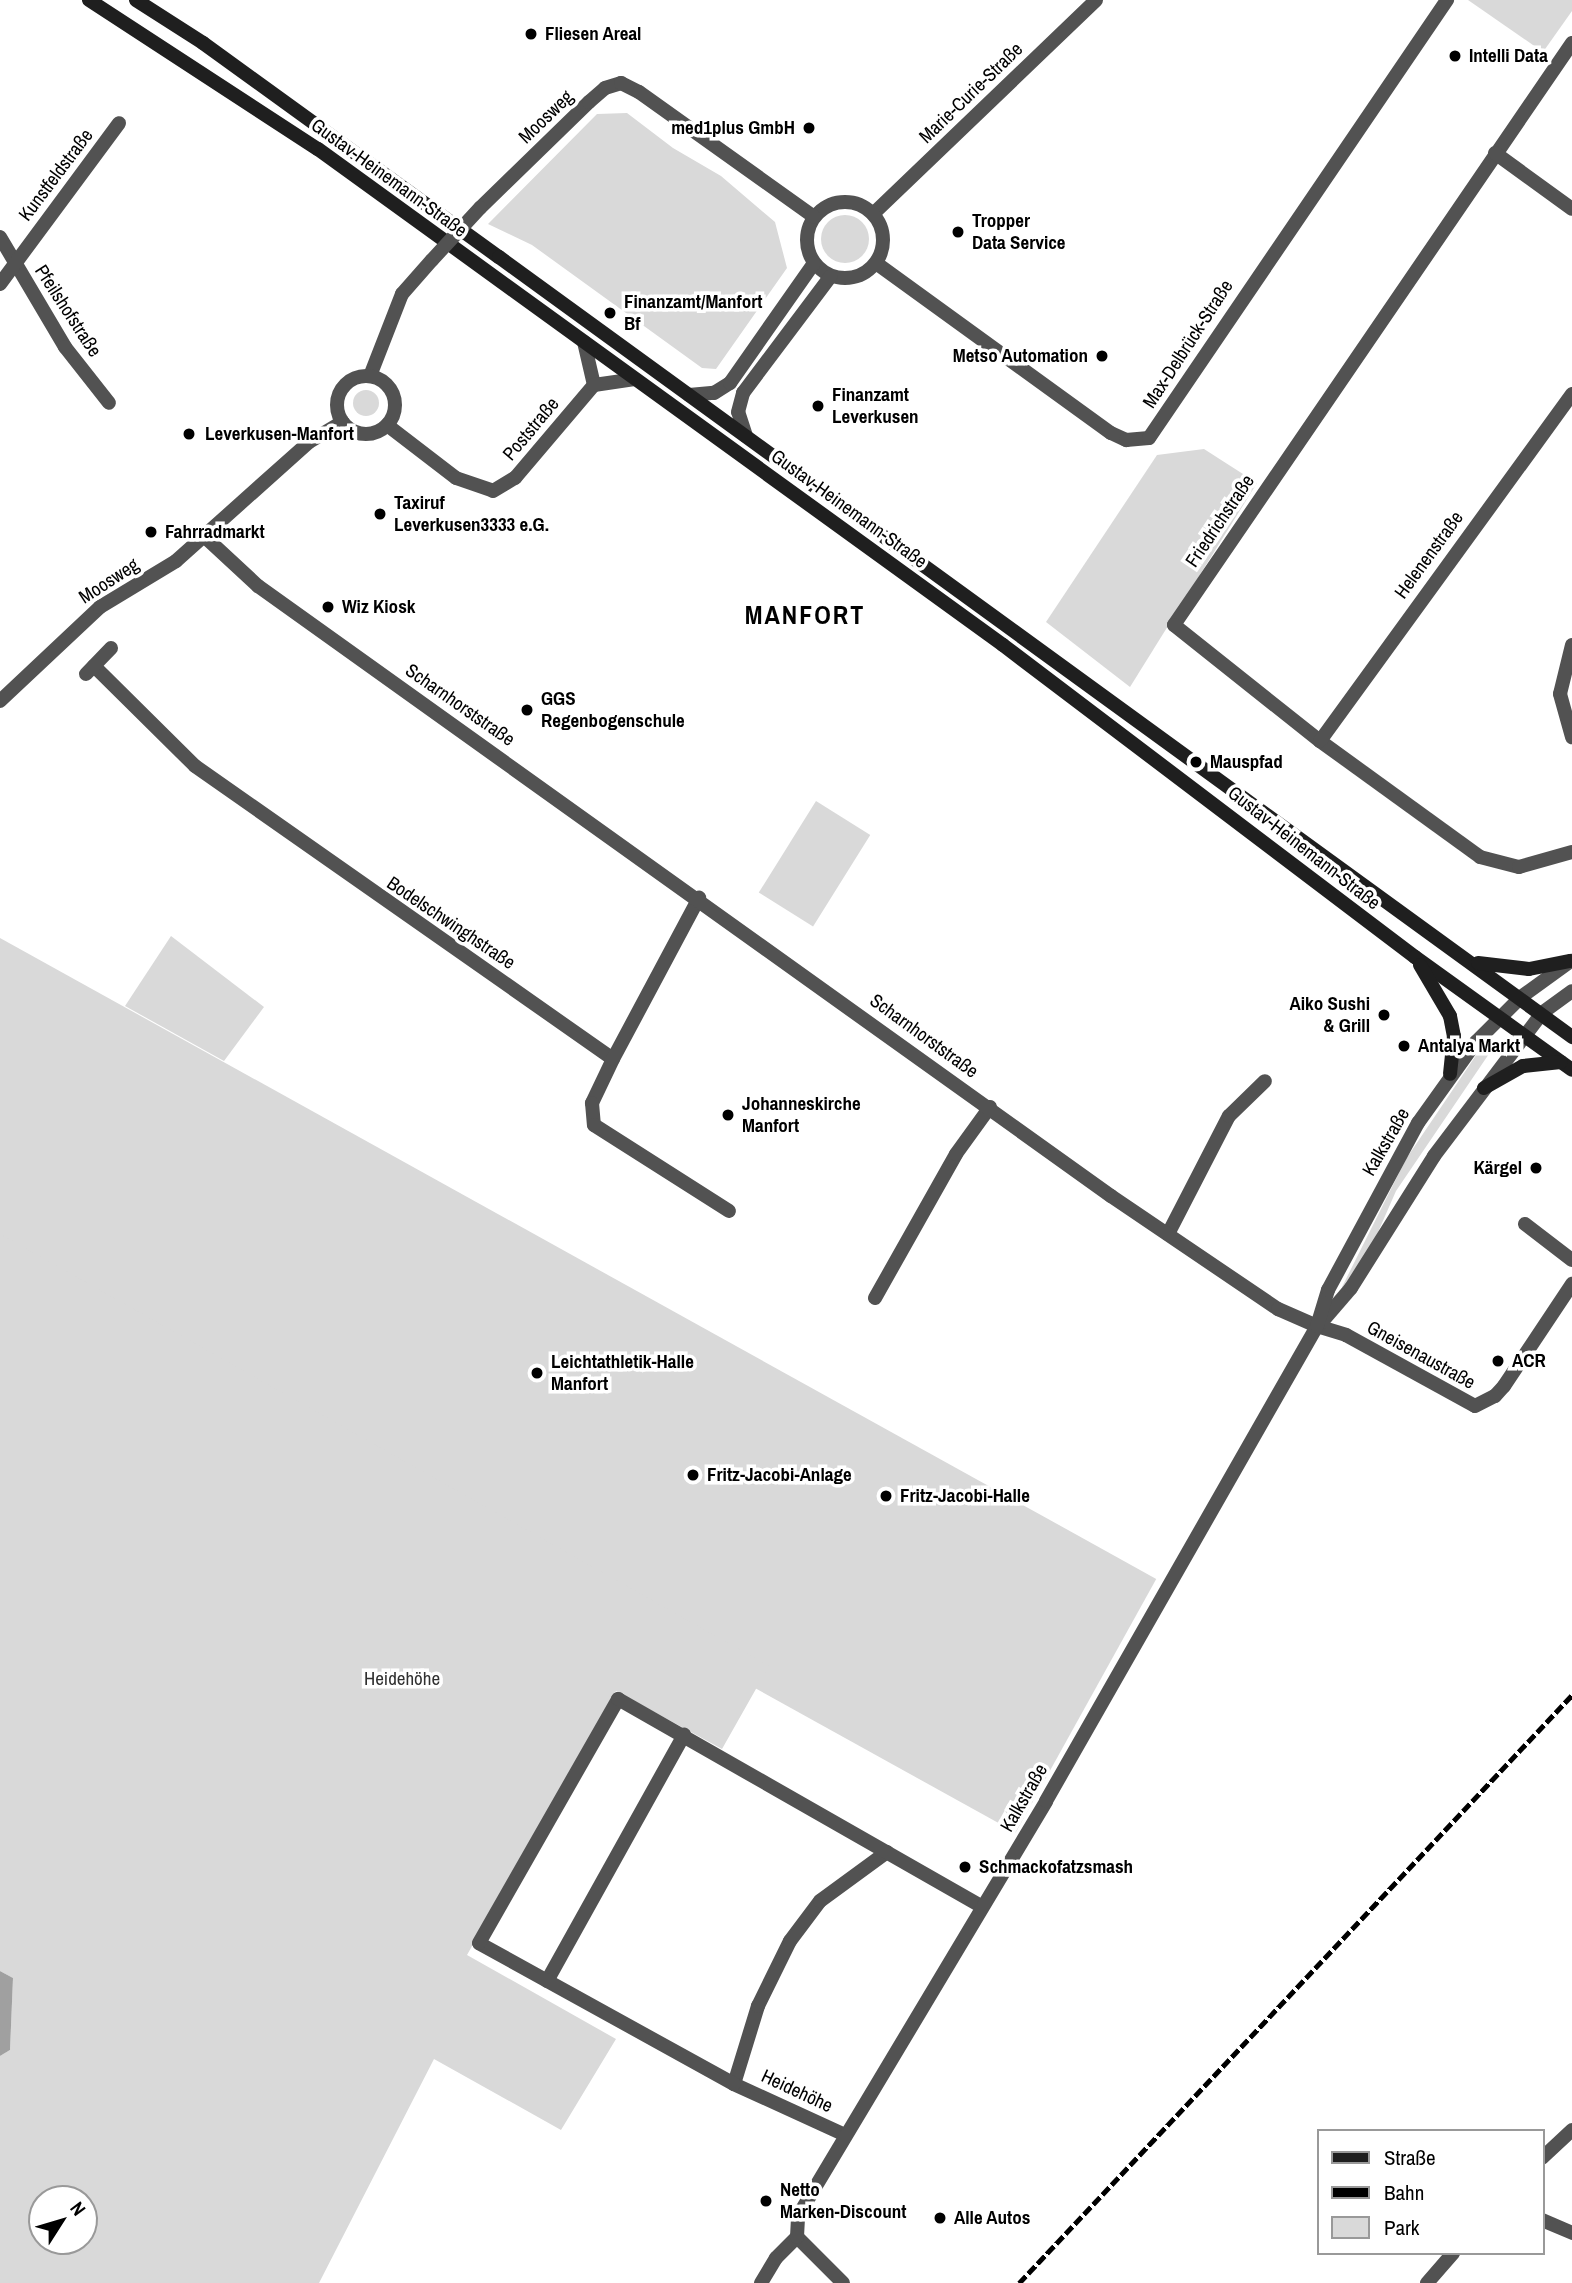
<!DOCTYPE html>
<meta charset="utf-8">
<style>
body{margin:0}
#map{position:relative;width:1572px;height:2283px;overflow:hidden;background:#fff;font-family:"Archivo Narrow",sans-serif}
div>[style]{position:absolute}
.green>*{inset:0;background:#d9d9d9;transform-origin:0 0}
.round{border-radius:50%}
.water>*{inset:0;background:#a0a0a0}
.minor>*{height:14px;margin:-7px;padding:0 7px;transform-origin:7px;border-radius:7px;background:#525252}
.tertiary>*{height:14px;margin:-7px;padding:0 7px;transform-origin:7px;border-radius:7px;background:#525252}
.tertiary>.ring{margin:-7px;padding:0;box-sizing:content-box;background:none;border:14px solid #525252;border-radius:50%}
.secondary>*{height:14px;margin:-7px;padding:0 7px;transform-origin:7px;border-radius:7px;background:#1f1f1f}
.rail>*{height:4.5px;margin-top:-2.25px;transform-origin:0;background:repeating-linear-gradient(90deg,#000 0 10px,transparent 0 13.5px)}
.tertiary-bridge>*{height:14px;margin:-7px;padding:0 7px;transform-origin:7px;border-radius:7px;background:#525252}
.dots>*{width:19px;height:19px;translate:-50% -50%;box-sizing:border-box;border:4px solid #fff;border-radius:50%}
span{translate:-50% -50%;white-space:nowrap;text-align:center;line-height:1.15;-webkit-text-stroke:7px #fff;paint-order:stroke}
.poi-label{font-size:19px;color:#000;font-weight:700}
.left{translate:0 -50%;text-align:left}
.right{translate:-100% -50%;text-align:right}
.street-label{font-size:19px;color:#000}
.park-label{font-size:19px;color:#303030}
.district-label{font-size:26px;color:#000;font-weight:700;letter-spacing:2px}
.legend{position:absolute;left:1317px;top:2129px;width:228px;height:126px;box-sizing:border-box;background:#fff;border:2px solid #999;margin:0;padding:9px 12px;list-style:none;font-size:21px;color:#000}
.legend li{display:flex;align-items:center;gap:14px;height:35px}
.legend b{width:35px;border:2px solid #999}
.north{position:absolute;left:28px;top:2185px;width:70px;height:70px;box-sizing:border-box;background:#fff;border:2px solid #999;border-radius:50%;rotate:53deg;font-size:19px;font-weight:700;line-height:28px;text-align:center;color:#000}
.north::after{content:'';display:block;margin:auto;width:24px;height:32px;background:#000;clip-path:polygon(50% 0,100% 100%,50% 72%,0 100%)}
</style>
<div id="map">
<div class="green">
<div style="clip-path:polygon(1468px 0,1572px 0,1572px 11px,1543px 52px)"></div>
<div style="clip-path:polygon(627px 113px,673px 148px,721px 176px,775px 222px,787px 268px,716px 369px,702px 368px,532px 245px,488px 224px,597px 114px)"></div>
<div class="round" style="left:821px;top:215px;width:48px;height:48px"></div>
<div class="round" style="left:353px;top:390px;width:26px;height:26px"></div>
<div style="clip-path:polygon(1204px 449px,1257px 483px,1130px 687px,1046px 622px,1157px 455px)"></div>
<div style="left:816px;top:801px;width:64px;height:108px;rotate:32deg"></div>
<div style="clip-path:polygon(171px 936px,264px 1007px,224px 1061px,125px 1006px)"></div>
<div style="left:0;top:938px;width:1322px;height:290px;rotate:29deg"></div>
<div style="clip-path:polygon(1487px 1039px,1495px 1045px,1396px 1191px,1375px 1239px,1345px 1289px,1342px 1287px,1406px 1159px)"></div>
<div style="clip-path:polygon(evenodd,0 1234px,769px 1666px,722px 1749px,616px 1691px,467px 1955px,616px 2039px,561px 2130px,434px 2059px,319px 2283px,0 2283px,0 2056px,10px 2050px,13px 1978px,0 1971px,0 1234px,42px 2199px,84px 2199px,84px 2241px,42px 2241px,42px 2199px)"></div>
</div>
<div class="water">
<div style="clip-path:polygon(0 1971px,13px 1978px,10px 2050px,0 2056px)"></div>
</div>
<div class="minor">
<div style="left:1572px;top:43px;width:705px;rotate:124.37deg"></div>
<div style="left:1174px;top:625px;width:186px;rotate:38.5deg"></div>
<div style="left:1320px;top:741px;width:198px;rotate:35.9deg"></div>
<div style="left:1480px;top:857px;width:40px;rotate:14.4deg"></div>
<div style="left:1519px;top:867px;width:55px;rotate:-15.8deg"></div>
<div style="left:1495px;top:153px;width:95px;rotate:36deg"></div>
<div style="left:873px;top:214px;width:309px;rotate:-43.8deg"></div>
<div style="left:0;top:237px;width:128px;rotate:59.4deg"></div>
<div style="left:65px;top:347px;width:71px;rotate:51.8deg"></div>
<div style="left:876px;top:263px;width:290px;rotate:35.9deg"></div>
<div style="left:1111px;top:433px;width:17px;rotate:25deg"></div>
<div style="left:1126px;top:440px;width:23px;rotate:-5deg"></div>
<div style="left:1149px;top:438px;width:530px;rotate:-55.77deg"></div>
<div style="left:0;top:284px;width:200px;rotate:-53.5deg"></div>
<div style="left:1572px;top:645px;width:50px;rotate:103.8deg"></div>
<div style="left:1560px;top:694px;width:45px;rotate:74.4deg"></div>
<div style="left:94px;top:666px;width:142px;rotate:44.7deg"></div>
<div style="left:195px;top:766px;width:510px;rotate:35.03deg"></div>
<div style="left:613px;top:1059px;width:49px;rotate:115.5deg"></div>
<div style="left:592px;top:1103px;width:22px;rotate:85deg"></div>
<div style="left:594px;top:1125px;width:160px;rotate:32.5deg"></div>
<div style="left:86px;top:674px;width:36px;rotate:-46deg"></div>
<div style="left:1320px;top:741px;width:429px;rotate:-54deg"></div>
<div style="left:1521px;top:997px;width:62px;rotate:-35.8deg"></div>
<div style="left:1542px;top:1013px;width:37px;rotate:-36deg"></div>
<div style="left:613px;top:1059px;width:183px;rotate:-61.9deg"></div>
<div style="left:1525px;top:1224px;width:59px;rotate:37.5deg"></div>
<div style="left:1168px;top:1234px;width:133px;rotate:-62.7deg"></div>
<div style="left:1229px;top:1116px;width:50px;rotate:-44.2deg"></div>
<div style="left:875px;top:1298px;width:165px;rotate:-60.6deg"></div>
<div style="left:956px;top:1154px;width:58px;rotate:-54.1deg"></div>
<div style="left:1317px;top:1326px;width:30px;rotate:17deg"></div>
<div style="left:1346px;top:1335px;width:147px;rotate:28.8deg"></div>
<div style="left:1475px;top:1406px;width:22px;rotate:-27deg"></div>
<div style="left:1495px;top:1396px;width:13px;rotate:-48deg"></div>
<div style="left:1504px;top:1386px;width:123px;rotate:-56.3deg"></div>
<div style="left:547px;top:1981px;width:282px;rotate:-60.9deg"></div>
<div style="left:734px;top:2084px;width:82px;rotate:-72.9deg"></div>
<div style="left:758px;top:2006px;width:72px;rotate:-63.8deg"></div>
<div style="left:790px;top:1941px;width:50px;rotate:-53.1deg"></div>
<div style="left:820px;top:1901px;width:83px;rotate:-36.2deg"></div>
<div style="left:843px;top:2134px;width:120px;rotate:-155.4deg"></div>
<div style="left:734px;top:2084px;width:291px;rotate:-151.1deg"></div>
<div style="left:479px;top:1943px;width:281px;rotate:-60.3deg"></div>
<div style="left:618px;top:1699px;width:418px;rotate:29.7deg"></div>
<div style="left:1542px;top:2158px;width:41px;rotate:-43deg"></div>
<div style="left:1542px;top:2220px;width:33px;rotate:23deg"></div>
<div style="left:1427px;top:2283px;width:40px;rotate:-49deg"></div>
</div>
<div class="tertiary">
<div class="ring" style="left:807px;top:202px;width:62px;height:62px"></div>
<div style="left:480px;top:208px;width:152px;rotate:-44.2deg"></div>
<div style="left:589px;top:102px;width:21px;rotate:-41deg"></div>
<div style="left:605px;top:88px;width:17px;rotate:-17deg"></div>
<div style="left:621px;top:83px;width:20px;rotate:27deg"></div>
<div style="left:639px;top:92px;width:215px;rotate:35.5deg"></div>
<div style="left:584px;top:342px;width:44px;rotate:76.9deg"></div>
<div style="left:370px;top:376px;width:88px;rotate:-68.7deg"></div>
<div style="left:402px;top:294px;width:45px;rotate:-48.6deg"></div>
<div class="ring" style="left:337px;top:376px;width:44px;height:44px"></div>
<div style="left:689px;top:395px;width:25px;rotate:-5deg"></div>
<div style="left:714px;top:393px;width:19px;rotate:-32deg"></div>
<div style="left:730px;top:383px;width:146px;rotate:-55deg"></div>
<div style="left:387px;top:425px;width:87px;rotate:37.5deg"></div>
<div style="left:456px;top:478px;width:39px;rotate:19deg"></div>
<div style="left:493px;top:491px;width:26px;rotate:-31deg"></div>
<div style="left:515px;top:478px;width:122px;rotate:-49.7deg"></div>
<div style="left:594px;top:385px;width:41px;rotate:-8.3deg"></div>
<div style="left:746px;top:436px;width:25px;rotate:-108deg"></div>
<div style="left:738px;top:412px;width:20px;rotate:-75deg"></div>
<div style="left:743px;top:393px;width:146px;rotate:-53.1deg"></div>
<div style="left:204px;top:536px;width:74px;rotate:42.8deg"></div>
<div style="left:258px;top:586px;width:1049px;rotate:35.57deg"></div>
<div style="left:1111px;top:1196px;width:202px;rotate:34.1deg"></div>
<div style="left:1278px;top:1309px;width:43px;rotate:23.6deg"></div>
<div style="left:0;top:701px;width:137px;rotate:-43.2deg"></div>
<div style="left:100px;top:607px;width:89px;rotate:-31.2deg"></div>
<div style="left:176px;top:561px;width:178px;rotate:-41.8deg"></div>
<div style="left:309px;top:442px;width:39px;rotate:-31deg"></div>
<div style="left:1321px;top:1323px;width:46px;rotate:-49.4deg"></div>
<div style="left:1351px;top:1288px;width:156px;rotate:-57.8deg"></div>
<div style="left:1434px;top:1156px;width:179px;rotate:-52.9deg"></div>
<div style="left:761px;top:2283px;width:29px;rotate:-59deg"></div>
<div style="left:776px;top:2258px;width:30px;rotate:-45deg"></div>
<div style="left:843px;top:2283px;width:65px;rotate:-135deg"></div>
<div style="left:797px;top:2237px;width:21px;rotate:-87deg"></div>
<div style="left:798px;top:2216px;width:483px;rotate:-59.1deg"></div>
<div style="left:1046px;top:1801px;width:547px;rotate:-60.29deg"></div>
<div style="left:1317px;top:1326px;width:38px;rotate:-73deg"></div>
<div style="left:1328px;top:1290px;width:190px;rotate:-61.7deg"></div>
<div style="left:1418px;top:1123px;width:100px;rotate:-54.4deg"></div>
<div style="left:1476px;top:1042px;width:64px;rotate:-45deg"></div>
</div>
<div class="secondary">
<div style="left:89px;top:0;width:273px;rotate:33.1deg"></div>
<div style="left:318px;top:149px;width:846px;rotate:35.91deg"></div>
<div style="left:1003px;top:645px;width:517px;rotate:37.14deg"></div>
<div style="left:1415px;top:957px;width:193px;rotate:35.7deg"></div>
<div style="left:136px;top:0;width:80px;rotate:32.7deg"></div>
<div style="left:203px;top:43px;width:365px;rotate:35.9deg"></div>
<div style="left:499px;top:257px;width:1327px;rotate:36.01deg"></div>
<div style="left:1478px;top:963px;width:51px;rotate:6.7deg"></div>
<div style="left:1529px;top:969px;width:42px;rotate:-11deg"></div>
<div style="left:1420px;top:965px;width:59px;rotate:59.5deg"></div>
<div style="left:1450px;top:1016px;width:20px;rotate:79deg"></div>
<div style="left:1454px;top:1036px;width:38px;rotate:96deg"></div>
<div style="left:1484px;top:1088px;width:45px;rotate:-29.4deg"></div>
<div style="left:1523px;top:1066px;width:38px;rotate:-6deg"></div>
</div>
<div class="rail">
<div style="left:1019px;top:2283px;width:807px;rotate:-46.76deg"></div>
</div>
<div class="tertiary-bridge">
<div style="left:432px;top:260px;width:71px;rotate:-47.3deg"></div>
</div>
<div class="dots">
<div style="left:531px;top:34px;background:#000"></div>
<div style="left:1455px;top:56px;background:#000"></div>
<div style="left:809px;top:128px;background:#000"></div>
<div style="left:958px;top:232px;background:#000"></div>
<div style="left:610px;top:313px;background:#000"></div>
<div style="left:1102px;top:356px;background:#000"></div>
<div style="left:818px;top:406px;background:#000"></div>
<div style="left:189px;top:434px;background:#000"></div>
<div style="left:380px;top:514px;background:#000"></div>
<div style="left:151px;top:532px;background:#000"></div>
<div style="left:328px;top:607px;background:#000"></div>
<div style="left:527px;top:710px;background:#000"></div>
<div style="left:1196px;top:762px;background:#000"></div>
<div style="left:1384px;top:1015px;background:#000"></div>
<div style="left:1404px;top:1046px;background:#000"></div>
<div style="left:728px;top:1115px;background:#000"></div>
<div style="left:1536px;top:1168px;background:#000"></div>
<div style="left:1498px;top:1361px;background:#000"></div>
<div style="left:537px;top:1373px;background:#000"></div>
<div style="left:693px;top:1475px;background:#000"></div>
<div style="left:886px;top:1496px;background:#000"></div>
<div style="left:965px;top:1867px;background:#000"></div>
<div style="left:766px;top:2201px;background:#000"></div>
<div style="left:940px;top:2218px;background:#000"></div>
</div>
<div class="poi-label">
<span class="left" style="left:545px;top:34px">Fliesen Areal</span>
<span class="left" style="left:1469px;top:56px">Intelli Data</span>
<span class="right" style="left:795px;top:128px">med1plus GmbH</span>
<span class="left" style="left:972px;top:232px">Tropper<br>Data Service</span>
<span class="left" style="left:624px;top:313px">Finanzamt/Manfort<br>Bf</span>
<span class="right" style="left:1088px;top:356px">Metso Automation</span>
<span class="left" style="left:832px;top:406px">Finanzamt<br>Leverkusen</span>
<span class="left" style="left:205px;top:434px">Leverkusen-Manfort</span>
<span class="left" style="left:394px;top:514px">Taxiruf<br>Leverkusen3333 e.G.</span>
<span class="left" style="left:165px;top:532px">Fahrradmarkt</span>
<span class="left" style="left:342px;top:607px">Wiz Kiosk</span>
<span class="left" style="left:541px;top:710px">GGS<br>Regenbogenschule</span>
<span class="left" style="left:1210px;top:762px">Mauspfad</span>
<span class="right" style="left:1370px;top:1015px">Aiko Sushi<br>&amp; Grill</span>
<span class="left" style="left:1418px;top:1046px">Antalya Markt</span>
<span class="left" style="left:742px;top:1115px">Johanneskirche<br>Manfort</span>
<span class="right" style="left:1522px;top:1168px">Kärgel</span>
<span class="left" style="left:1512px;top:1361px">ACR</span>
<span class="left" style="left:551px;top:1373px">Leichtathletik-Halle<br>Manfort</span>
<span class="left" style="left:707px;top:1475px">Fritz-Jacobi-Anlage</span>
<span class="left" style="left:900px;top:1496px">Fritz-Jacobi-Halle</span>
<span class="left" style="left:979px;top:1867px">Schmackofatzsmash</span>
<span class="left" style="left:780px;top:2201px">Netto<br>Marken-Discount</span>
<span class="left" style="left:954px;top:2218px">Alle Autos</span>
</div>
<div class="street-label">
<span style="left:971px;top:93px;rotate:-44deg">Marie-Curie-Straße</span>
<span style="left:546px;top:117px;rotate:-44deg">Moosweg</span>
<span style="left:56px;top:175px;rotate:-53deg">Kunstfeldstraße</span>
<span style="left:389px;top:178px;rotate:36deg">Gustav-Heinemann-Straße</span>
<span style="left:68px;top:311px;rotate:57deg">Pfeilshofstraße</span>
<span style="left:1188px;top:344px;rotate:-57deg">Max-Delbrück-Straße</span>
<span style="left:531px;top:429px;rotate:-50deg">Poststraße</span>
<span style="left:849px;top:509px;rotate:36deg">Gustav-Heinemann-Straße</span>
<span style="left:1220px;top:521px;rotate:-56deg">Friedrichstraße</span>
<span style="left:1429px;top:555px;rotate:-54deg">Helenenstraße</span>
<span style="left:109px;top:581px;rotate:-33deg">Moosweg</span>
<span style="left:460px;top:705px;rotate:35deg">Scharnhorststraße</span>
<span style="left:1304px;top:848px;rotate:38deg">Gustav-Heinemann-Straße</span>
<span style="left:451px;top:923px;rotate:34deg">Bodelschwinghstraße</span>
<span style="left:924px;top:1036px;rotate:36deg">Scharnhorststraße</span>
<span style="left:1386px;top:1142px;rotate:-60deg">Kalkstraße</span>
<span style="left:1421px;top:1355px;rotate:29deg">Gneisenaustraße</span>
<span style="left:1024px;top:1798px;rotate:-60deg">Kalkstraße</span>
<span style="left:797px;top:2091px;rotate:25deg">Heidehöhe</span>
</div>
<div class="park-label">
<span style="left:402px;top:1679px">Heidehöhe</span>
</div>
<div class="district-label">
<span style="left:805px;top:615px">MANFORT</span>
</div>
<ul class="legend">
<li><b style="height:9px;background:#1f1f1f"></b>Straße</li>
<li><b style="height:9px;background:#000"></b>Bahn</li>
<li><b style="height:19px;background:#d9d9d9"></b>Park</li>
</ul>
<div class="north">N</div>
</div>
